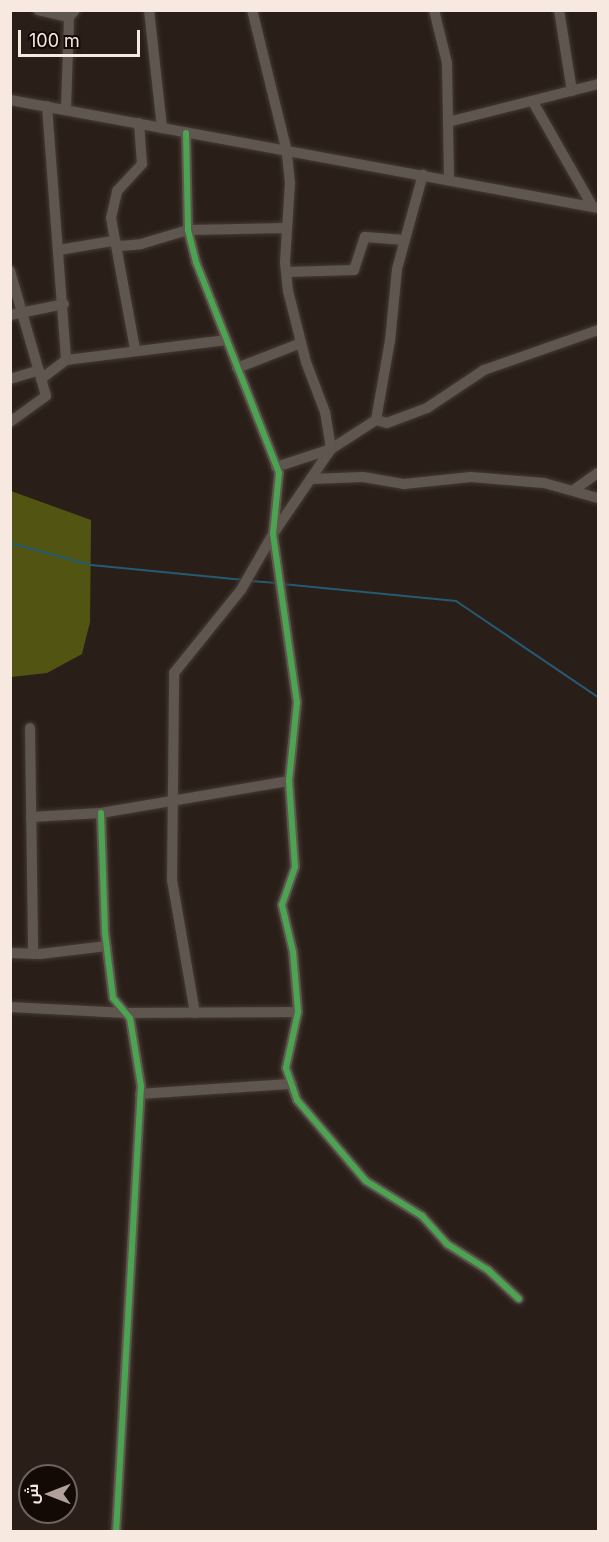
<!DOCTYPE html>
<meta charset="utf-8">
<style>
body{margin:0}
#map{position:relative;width:609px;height:1542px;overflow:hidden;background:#2a1f18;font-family:Inter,Cairo,sans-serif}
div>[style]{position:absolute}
.forest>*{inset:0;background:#525512}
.stream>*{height:2px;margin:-1px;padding:0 1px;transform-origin:1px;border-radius:1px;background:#245a73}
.roads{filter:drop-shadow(0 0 2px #443a35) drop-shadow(0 0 2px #443a35)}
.minor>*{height:10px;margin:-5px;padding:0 5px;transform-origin:5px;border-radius:5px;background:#5f5650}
.cycleway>*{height:6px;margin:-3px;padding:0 3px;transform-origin:3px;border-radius:3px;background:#4ca352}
span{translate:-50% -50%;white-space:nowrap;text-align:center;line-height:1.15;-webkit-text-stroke:4.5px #130a05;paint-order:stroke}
.frame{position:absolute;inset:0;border:12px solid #f8e9e0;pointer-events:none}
.north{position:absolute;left:18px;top:1464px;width:60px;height:60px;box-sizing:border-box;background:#130a05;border:2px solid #6f635d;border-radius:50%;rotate:270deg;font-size:16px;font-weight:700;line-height:24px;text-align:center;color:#f8e9e0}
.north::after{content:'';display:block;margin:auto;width:21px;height:27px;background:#b0a29a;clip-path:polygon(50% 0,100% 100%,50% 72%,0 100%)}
.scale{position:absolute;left:18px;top:30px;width:122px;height:27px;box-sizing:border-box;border:3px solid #f8e9e0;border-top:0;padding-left:8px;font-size:18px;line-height:21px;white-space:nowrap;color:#f8e9e0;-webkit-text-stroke:4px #130a05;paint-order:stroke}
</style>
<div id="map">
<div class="forest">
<div style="clip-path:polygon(11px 491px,91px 520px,90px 622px,82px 654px,47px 673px,11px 677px)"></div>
</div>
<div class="stream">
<div style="left:10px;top:543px;width:84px;rotate:15.2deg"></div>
<div style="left:91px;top:565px;width:154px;rotate:5.6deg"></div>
<div style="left:250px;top:581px;width:27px;rotate:4deg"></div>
<div style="left:282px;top:584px;width:175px;rotate:5.6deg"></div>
<div style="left:456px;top:601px;width:171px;rotate:34.1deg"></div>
</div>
<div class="roads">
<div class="minor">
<div style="left:38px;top:10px;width:32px;rotate:13deg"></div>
<div style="left:149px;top:10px;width:119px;rotate:83.7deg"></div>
<div style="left:434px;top:10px;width:55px;rotate:76.2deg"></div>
<div style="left:447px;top:63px;width:115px;rotate:89deg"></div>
<div style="left:559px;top:10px;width:82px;rotate:80.9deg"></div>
<div style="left:10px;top:100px;width:598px;rotate:10.41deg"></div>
<div style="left:533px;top:102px;width:121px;rotate:60.3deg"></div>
<div style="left:47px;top:106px;width:255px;rotate:85.7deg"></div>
<div style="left:66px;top:109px;width:92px;rotate:-88.1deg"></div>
<div style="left:69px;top:17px;width:9px;rotate:-49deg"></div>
<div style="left:448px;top:122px;width:155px;rotate:-14.2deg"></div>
<div style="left:186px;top:133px;width:97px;rotate:88.8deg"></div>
<div style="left:188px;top:230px;width:33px;rotate:76deg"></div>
<div style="left:196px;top:262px;width:227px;rotate:68.5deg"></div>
<div style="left:279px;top:473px;width:61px;rotate:95.6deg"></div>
<div style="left:273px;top:534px;width:170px;rotate:81.9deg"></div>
<div style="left:297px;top:702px;width:79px;rotate:95.8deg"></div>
<div style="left:289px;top:781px;width:86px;rotate:86deg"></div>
<div style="left:295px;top:867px;width:40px;rotate:108.9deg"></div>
<div style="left:282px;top:905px;width:48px;rotate:76.8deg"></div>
<div style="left:293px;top:952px;width:60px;rotate:85.2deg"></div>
<div style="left:298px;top:1012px;width:57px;rotate:102.1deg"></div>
<div style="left:286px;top:1068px;width:34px;rotate:71deg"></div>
<div style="left:297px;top:1100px;width:106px;rotate:49.6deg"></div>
<div style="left:366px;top:1181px;width:66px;rotate:32deg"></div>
<div style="left:422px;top:1216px;width:38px;rotate:48deg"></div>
<div style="left:447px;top:1244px;width:49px;rotate:32.4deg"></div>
<div style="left:488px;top:1270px;width:42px;rotate:43.1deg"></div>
<div style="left:59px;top:250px;width:54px;rotate:-9.6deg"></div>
<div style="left:112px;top:241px;width:9px;rotate:32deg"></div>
<div style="left:120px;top:246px;width:21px;rotate:-5deg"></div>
<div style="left:141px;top:244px;width:49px;rotate:-16.6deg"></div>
<div style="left:188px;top:230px;width:99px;rotate:-1.2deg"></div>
<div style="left:10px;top:271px;width:130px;rotate:73.9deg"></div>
<div style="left:46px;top:396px;width:44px;rotate:144.2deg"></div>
<div style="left:286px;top:272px;width:68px;rotate:-1.7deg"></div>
<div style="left:354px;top:270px;width:35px;rotate:-72deg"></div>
<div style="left:365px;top:237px;width:40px;rotate:4.3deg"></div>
<div style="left:10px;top:315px;width:55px;rotate:-11.5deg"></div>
<div style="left:135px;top:349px;width:133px;rotate:-100.4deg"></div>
<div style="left:111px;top:218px;width:28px;rotate:-77deg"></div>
<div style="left:117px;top:191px;width:37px;rotate:-47deg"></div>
<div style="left:142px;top:164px;width:41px;rotate:-94.2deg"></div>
<div style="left:237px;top:368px;width:69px;rotate:-21.3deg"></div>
<div style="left:10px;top:379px;width:30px;rotate:-17deg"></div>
<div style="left:41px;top:379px;width:31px;rotate:-37deg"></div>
<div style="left:66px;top:360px;width:161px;rotate:-7.1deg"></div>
<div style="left:376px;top:420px;width:11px;rotate:15deg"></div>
<div style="left:387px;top:423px;width:43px;rotate:-20.6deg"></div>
<div style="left:427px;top:408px;width:69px;rotate:-33.7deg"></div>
<div style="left:484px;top:370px;width:121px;rotate:-19.3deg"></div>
<div style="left:276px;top:467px;width:58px;rotate:-18.1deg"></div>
<div style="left:331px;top:449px;width:54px;rotate:-32.8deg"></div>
<div style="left:376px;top:420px;width:80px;rotate:-80deg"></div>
<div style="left:390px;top:341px;width:72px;rotate:-84.4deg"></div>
<div style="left:397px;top:269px;width:98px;rotate:-74.7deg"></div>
<div style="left:311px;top:479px;width:52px;rotate:-2.2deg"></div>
<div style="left:363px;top:477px;width:42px;rotate:9.7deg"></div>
<div style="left:404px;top:484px;width:67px;rotate:-6deg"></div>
<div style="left:471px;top:477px;width:73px;rotate:4.7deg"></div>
<div style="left:544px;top:483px;width:56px;rotate:15.5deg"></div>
<div style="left:575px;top:489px;width:28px;rotate:-35deg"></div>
<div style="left:30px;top:728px;width:226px;rotate:89.2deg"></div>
<div style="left:101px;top:813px;width:120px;rotate:88.1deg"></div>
<div style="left:105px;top:933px;width:65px;rotate:83deg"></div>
<div style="left:113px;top:998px;width:26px;rotate:50deg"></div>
<div style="left:130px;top:1018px;width:69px;rotate:80.8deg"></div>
<div style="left:141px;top:1086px;width:447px;rotate:93.2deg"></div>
<div style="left:31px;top:817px;width:70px;rotate:-3.3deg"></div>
<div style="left:101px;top:813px;width:191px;rotate:-9.7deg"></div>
<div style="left:10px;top:953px;width:30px;rotate:2deg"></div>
<div style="left:40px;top:954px;width:67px;rotate:-6.8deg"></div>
<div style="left:10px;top:1007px;width:116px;rotate:3deg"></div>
<div style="left:126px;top:1013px;width:172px;rotate:-0.3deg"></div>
<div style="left:195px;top:1013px;width:135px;rotate:-99.8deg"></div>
<div style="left:172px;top:880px;width:207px;rotate:-89.4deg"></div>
<div style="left:174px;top:673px;width:107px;rotate:-51.1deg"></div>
<div style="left:241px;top:590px;width:64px;rotate:-60.3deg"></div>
<div style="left:273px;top:534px;width:103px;rotate:-55.7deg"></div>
<div style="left:331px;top:449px;width:37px;rotate:-99deg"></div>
<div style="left:325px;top:412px;width:53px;rotate:-110.8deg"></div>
<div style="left:306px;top:362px;width:73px;rotate:-104.2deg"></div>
<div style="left:288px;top:291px;width:29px;rotate:-96deg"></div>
<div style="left:285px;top:262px;width:79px;rotate:-86.4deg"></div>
<div style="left:290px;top:183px;width:31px;rotate:-96deg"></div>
<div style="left:287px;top:152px;width:146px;rotate:-103.8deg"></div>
<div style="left:140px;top:1094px;width:152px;rotate:-3.8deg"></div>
</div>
</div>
<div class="cycleway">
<div style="left:186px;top:133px;width:97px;rotate:88.8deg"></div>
<div style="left:188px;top:230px;width:33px;rotate:76deg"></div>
<div style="left:196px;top:262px;width:227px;rotate:68.5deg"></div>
<div style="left:279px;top:473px;width:61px;rotate:95.6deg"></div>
<div style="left:273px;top:534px;width:170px;rotate:81.9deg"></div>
<div style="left:297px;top:702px;width:79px;rotate:95.8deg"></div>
<div style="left:289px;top:781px;width:86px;rotate:86deg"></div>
<div style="left:295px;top:867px;width:40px;rotate:108.9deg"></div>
<div style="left:282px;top:905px;width:48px;rotate:76.8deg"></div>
<div style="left:293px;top:952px;width:60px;rotate:85.2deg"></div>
<div style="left:298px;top:1012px;width:57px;rotate:102.1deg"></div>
<div style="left:286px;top:1068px;width:34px;rotate:71deg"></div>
<div style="left:297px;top:1100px;width:106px;rotate:49.6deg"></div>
<div style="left:366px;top:1181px;width:66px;rotate:32deg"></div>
<div style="left:422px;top:1216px;width:38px;rotate:48deg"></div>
<div style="left:447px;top:1244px;width:49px;rotate:32.4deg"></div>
<div style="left:488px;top:1270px;width:42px;rotate:43.1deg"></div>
<div style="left:101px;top:813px;width:120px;rotate:88.1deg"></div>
<div style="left:105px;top:933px;width:65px;rotate:83deg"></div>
<div style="left:113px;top:998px;width:26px;rotate:50deg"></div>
<div style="left:130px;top:1018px;width:69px;rotate:80.8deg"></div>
<div style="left:141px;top:1086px;width:447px;rotate:93.2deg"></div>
</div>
<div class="frame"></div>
<div class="north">ش</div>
<div class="scale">100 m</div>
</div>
